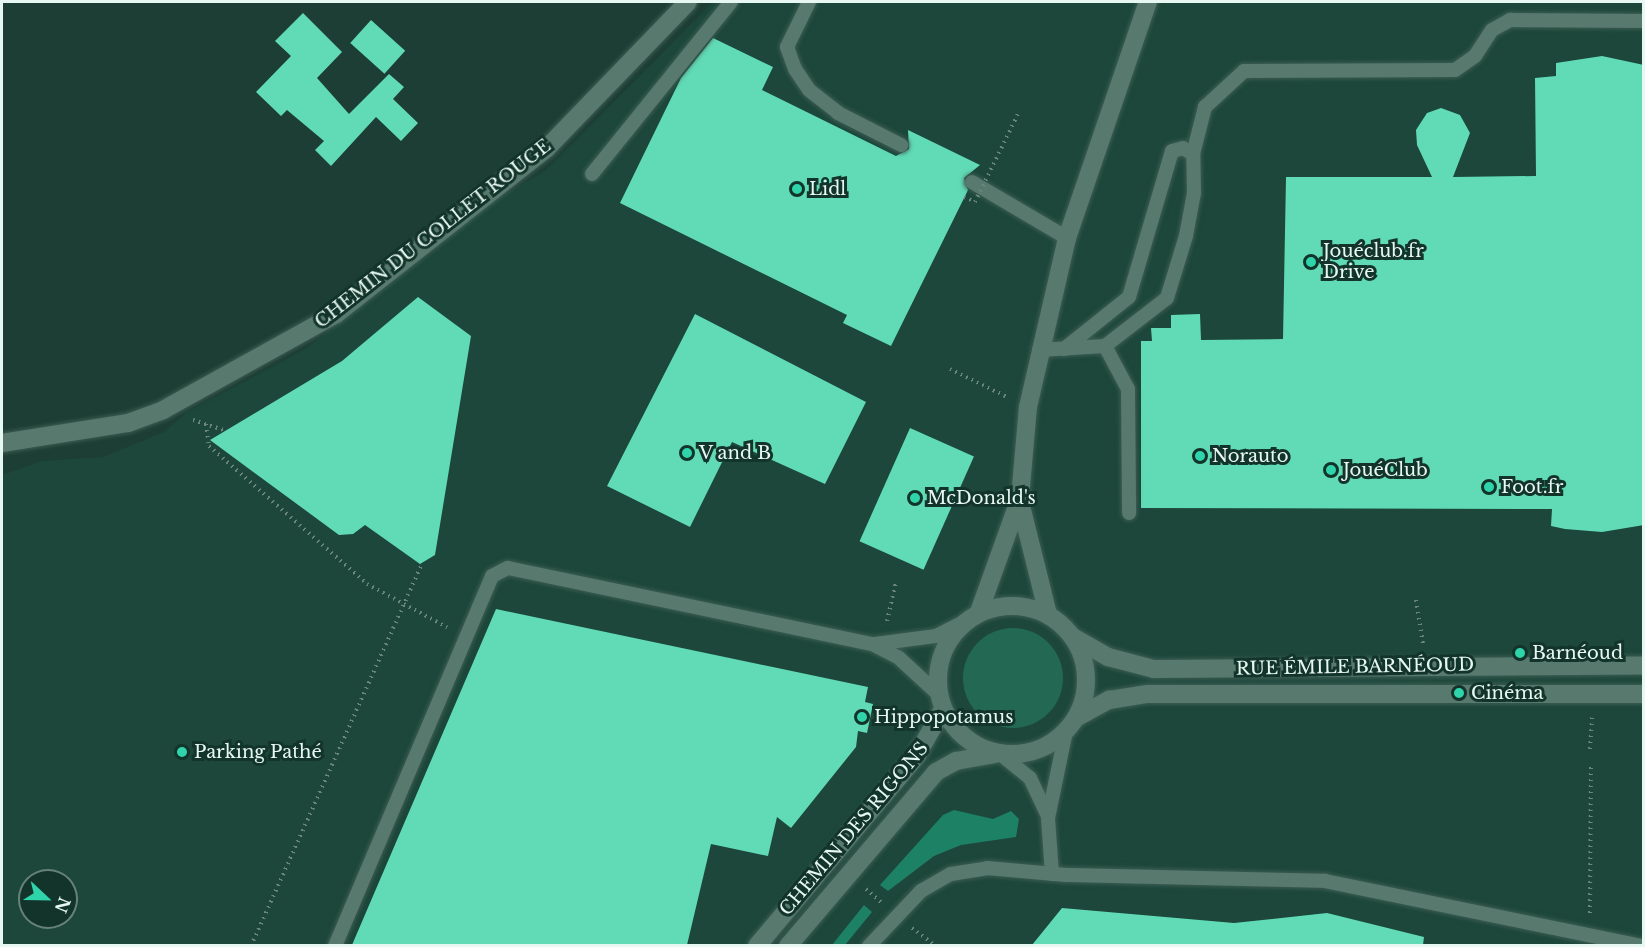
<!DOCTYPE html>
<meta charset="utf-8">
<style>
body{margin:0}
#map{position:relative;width:1645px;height:947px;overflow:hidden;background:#1d3e34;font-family:"Libre Baskerville",serif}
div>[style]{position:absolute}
.built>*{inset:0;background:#1c473a}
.green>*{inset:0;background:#226853}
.round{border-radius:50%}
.water>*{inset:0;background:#1d8166}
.building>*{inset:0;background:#61dbb5;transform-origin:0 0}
.path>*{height:4px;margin-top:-2px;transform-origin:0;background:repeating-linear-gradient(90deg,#6b867d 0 1.5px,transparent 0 6px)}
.roads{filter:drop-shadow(0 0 2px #3d5c53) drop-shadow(0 0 2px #3d5c53)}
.service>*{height:14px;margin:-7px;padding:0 7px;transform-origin:7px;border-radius:7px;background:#587a6e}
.minor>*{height:18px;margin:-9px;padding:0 9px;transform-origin:9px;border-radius:9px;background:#587a6e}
.minor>.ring{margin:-9px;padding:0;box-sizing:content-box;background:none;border:18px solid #587a6e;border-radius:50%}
.path-bridge>*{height:4px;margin-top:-2px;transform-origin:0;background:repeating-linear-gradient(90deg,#6b867d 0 1.5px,transparent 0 6px)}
.dots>*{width:16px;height:16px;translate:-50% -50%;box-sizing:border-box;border:3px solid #12342a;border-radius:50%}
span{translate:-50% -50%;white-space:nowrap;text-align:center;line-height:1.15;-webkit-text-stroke:6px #12342a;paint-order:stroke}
.poi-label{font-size:18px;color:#e6f8f1}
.left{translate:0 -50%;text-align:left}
.street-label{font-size:18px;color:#e6f8f1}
.frame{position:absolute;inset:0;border:3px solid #e6f8f1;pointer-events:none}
.north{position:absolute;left:18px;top:869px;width:60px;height:60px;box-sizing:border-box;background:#12342a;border:2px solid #67827a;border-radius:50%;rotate:112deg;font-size:16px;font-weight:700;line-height:24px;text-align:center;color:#e6f8f1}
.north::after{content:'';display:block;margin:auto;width:21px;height:27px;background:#30d4aa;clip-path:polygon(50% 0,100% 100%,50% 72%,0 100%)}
</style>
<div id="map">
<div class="built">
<div style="clip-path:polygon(evenodd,713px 2px,1643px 2px,1643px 945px,2px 945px,2px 475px,42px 461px,103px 457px,164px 432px,187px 412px,307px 348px,493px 201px,546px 170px,713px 2px,30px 881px,66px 881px,66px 917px,30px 917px,30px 881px)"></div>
</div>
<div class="green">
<div class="round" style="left:963px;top:628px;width:100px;height:100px"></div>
</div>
<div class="water">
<div style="clip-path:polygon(954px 810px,993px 819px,1011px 811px,1019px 819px,1016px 837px,961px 845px,934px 856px,888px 891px,880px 885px,943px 815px)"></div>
<div style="clip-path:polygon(864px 905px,872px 912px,845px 945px,832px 945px)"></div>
</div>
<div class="building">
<div style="clip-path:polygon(303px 13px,342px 52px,317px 78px,349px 114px,389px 74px,404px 87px,393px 99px,418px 123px,401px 141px,376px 117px,331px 166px,315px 150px,324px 141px,287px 110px,281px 116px,256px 92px,291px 56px,275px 41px)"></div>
<div style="left:371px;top:20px;width:46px;height:31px;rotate:42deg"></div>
<div style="clip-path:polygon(713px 38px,773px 67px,762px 90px,896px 156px,909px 149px,908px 130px,980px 165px,964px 178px,968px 190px,891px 346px,843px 323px,847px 315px,620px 203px,681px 78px)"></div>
<div style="clip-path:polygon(1602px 56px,1644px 65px,1644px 525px,1602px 532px,1565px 529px,1551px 526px,1552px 509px,1141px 508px,1141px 341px,1152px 341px,1151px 328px,1171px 328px,1171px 315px,1200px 314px,1201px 340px,1283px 339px,1286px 177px,1432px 177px,1417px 145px,1416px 130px,1427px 113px,1441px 108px,1460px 115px,1470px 133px,1453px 177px,1536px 176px,1535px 78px,1556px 76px,1556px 63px)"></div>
<div style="clip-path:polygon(418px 297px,471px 336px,435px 555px,420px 564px,365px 525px,353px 534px,339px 535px,210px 440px,342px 361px)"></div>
<div style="clip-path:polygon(695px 314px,866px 402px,825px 484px,732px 442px,690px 527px,607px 486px)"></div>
<div style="left:910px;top:428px;width:70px;height:124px;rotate:24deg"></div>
<div style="clip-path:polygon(496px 609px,868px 687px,865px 702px,873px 704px,867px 733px,858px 731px,856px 747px,791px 828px,777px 817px,768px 856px,711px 844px,687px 945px,352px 945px)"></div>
<div style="clip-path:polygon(1062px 908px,1234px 923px,1327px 913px,1424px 937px,1423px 945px,1032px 945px)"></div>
</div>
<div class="path">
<div style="left:950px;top:369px;width:64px;rotate:26.2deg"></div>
<div style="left:193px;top:420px;width:35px;rotate:18deg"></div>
<div style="left:206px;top:424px;width:22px;rotate:82deg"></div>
<div style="left:209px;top:446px;width:210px;rotate:41.1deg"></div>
<div style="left:367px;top:584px;width:91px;rotate:28.3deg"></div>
<div style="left:1416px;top:600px;width:45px;rotate:81deg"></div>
<div style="left:887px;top:621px;width:39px;rotate:-77deg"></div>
<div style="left:1590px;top:749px;width:32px;rotate:-86deg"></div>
<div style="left:866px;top:889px;width:20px;rotate:41deg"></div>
<div style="left:1590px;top:913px;width:147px;rotate:-89.6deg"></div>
<div style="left:912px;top:928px;width:30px;rotate:37deg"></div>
<div style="left:251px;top:946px;width:419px;rotate:-65.9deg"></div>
</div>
<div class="roads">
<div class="service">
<div style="left:809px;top:2px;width:50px;rotate:116.1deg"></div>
<div style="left:787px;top:47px;width:23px;rotate:70deg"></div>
<div style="left:795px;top:69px;width:25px;rotate:56deg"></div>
<div style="left:809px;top:90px;width:37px;rotate:38deg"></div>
<div style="left:838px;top:113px;width:71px;rotate:26.9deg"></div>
<div style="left:592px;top:174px;width:221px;rotate:-51.1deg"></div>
<div style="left:972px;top:182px;width:110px;rotate:30.5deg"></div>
<div style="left:1105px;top:346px;width:49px;rotate:61.9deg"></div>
<div style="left:1128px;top:389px;width:124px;rotate:89.5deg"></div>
<div style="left:1064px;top:349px;width:83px;rotate:-38.7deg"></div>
<div style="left:1129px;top:297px;width:152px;rotate:-73.6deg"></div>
<div style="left:1172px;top:151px;width:11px;rotate:-15deg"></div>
<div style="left:1183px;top:148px;width:12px;rotate:31deg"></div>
<div style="left:1039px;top:350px;width:66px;rotate:-3.5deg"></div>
<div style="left:1105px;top:346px;width:78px;rotate:-37.7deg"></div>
<div style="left:1167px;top:298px;width:65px;rotate:-73deg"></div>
<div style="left:1186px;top:236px;width:44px;rotate:-79.5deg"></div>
<div style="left:1194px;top:193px;width:39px;rotate:-91deg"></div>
<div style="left:1193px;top:154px;width:49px;rotate:-75.7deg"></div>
<div style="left:1205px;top:107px;width:53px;rotate:-42.7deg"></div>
<div style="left:1244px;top:71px;width:211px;rotate:-0.3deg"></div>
<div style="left:1455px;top:70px;width:24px;rotate:-35deg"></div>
<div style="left:1475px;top:56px;width:31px;rotate:-57deg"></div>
<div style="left:1492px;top:30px;width:21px;rotate:-29deg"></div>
<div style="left:1510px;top:20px;width:134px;rotate:0.4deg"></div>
<div style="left:875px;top:644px;width:62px;rotate:-7.5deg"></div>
<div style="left:936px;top:636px;width:31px;rotate:-27deg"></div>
<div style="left:999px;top:753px;width:40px;rotate:39deg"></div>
<div style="left:1030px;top:778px;width:42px;rotate:64.7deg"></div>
<div style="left:1052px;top:874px;width:56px;rotate:-94.1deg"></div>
<div style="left:1048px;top:818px;width:89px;rotate:-78.3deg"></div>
<div style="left:335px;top:946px;width:402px;rotate:-67deg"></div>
<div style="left:492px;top:576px;width:18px;rotate:-27deg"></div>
<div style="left:508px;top:568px;width:372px;rotate:11.8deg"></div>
<div style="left:872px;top:644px;width:30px;rotate:27deg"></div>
<div style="left:899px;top:658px;width:53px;rotate:42.7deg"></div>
<div style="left:869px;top:946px;width:76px;rotate:-46.6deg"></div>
<div style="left:921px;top:891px;width:34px;rotate:-30deg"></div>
<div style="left:951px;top:874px;width:36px;rotate:-9deg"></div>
<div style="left:987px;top:868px;width:79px;rotate:5.1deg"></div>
<div style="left:1066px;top:875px;width:259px;rotate:1.3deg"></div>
<div style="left:1325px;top:881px;width:323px;rotate:11.6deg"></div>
</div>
<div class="minor">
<div style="left:2px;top:443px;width:128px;rotate:-9deg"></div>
<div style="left:128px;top:423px;width:37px;rotate:-20deg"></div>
<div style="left:163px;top:410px;width:198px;rotate:-29deg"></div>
<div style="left:336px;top:314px;width:267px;rotate:-38.2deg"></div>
<div style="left:546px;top:149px;width:204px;rotate:-46deg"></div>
<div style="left:1021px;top:506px;width:111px;rotate:76deg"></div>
<div class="ring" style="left:938px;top:606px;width:130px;height:130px"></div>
<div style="left:979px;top:612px;width:121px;rotate:-70.2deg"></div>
<div style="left:1020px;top:498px;width:91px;rotate:-85deg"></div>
<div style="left:1028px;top:407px;width:173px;rotate:-77deg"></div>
<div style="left:1067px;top:238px;width:250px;rotate:-71.1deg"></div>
<div style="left:1073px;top:637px;width:40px;rotate:29.7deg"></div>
<div style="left:1108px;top:657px;width:48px;rotate:14.6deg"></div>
<div style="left:1154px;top:669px;width:490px;rotate:-0.4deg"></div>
<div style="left:1076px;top:718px;width:38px;rotate:-29deg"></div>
<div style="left:1109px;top:700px;width:39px;rotate:-9deg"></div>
<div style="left:1148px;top:694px;width:496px"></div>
<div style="left:757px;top:946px;width:249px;rotate:-50deg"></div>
<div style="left:917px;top:755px;width:53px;rotate:-60.5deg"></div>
<div style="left:788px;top:946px;width:228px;rotate:-49.6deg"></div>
<div style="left:936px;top:772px;width:23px;rotate:-29deg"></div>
<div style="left:956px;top:761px;width:39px;rotate:-10deg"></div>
</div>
</div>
<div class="path-bridge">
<div style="left:964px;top:197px;width:12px;rotate:24deg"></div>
<div style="left:975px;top:202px;width:98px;rotate:-64deg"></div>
</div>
<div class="dots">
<div style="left:797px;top:189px;background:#30d4aa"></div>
<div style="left:1311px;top:262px;background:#30d4aa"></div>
<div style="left:687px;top:453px;background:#30d4aa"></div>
<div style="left:1200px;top:456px;background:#30d4aa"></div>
<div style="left:1331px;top:470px;background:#30d4aa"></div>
<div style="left:1489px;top:487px;background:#30d4aa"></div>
<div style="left:915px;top:498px;background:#30d4aa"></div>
<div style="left:1520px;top:653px;background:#30d4aa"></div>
<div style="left:1459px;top:693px;background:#30d4aa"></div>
<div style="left:862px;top:717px;background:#30d4aa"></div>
<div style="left:182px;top:752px;background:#30d4aa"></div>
</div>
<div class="poi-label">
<span class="left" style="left:809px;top:189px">Lidl</span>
<span class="left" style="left:1323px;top:262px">Jouéclub.fr<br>Drive</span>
<span class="left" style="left:699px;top:453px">V and B</span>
<span class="left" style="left:1212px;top:456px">Norauto</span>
<span class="left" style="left:1343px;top:470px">JouéClub</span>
<span class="left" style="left:1501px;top:487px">Foot.fr</span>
<span class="left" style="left:927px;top:498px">McDonald's</span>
<span class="left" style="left:1532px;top:653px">Barnéoud</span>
<span class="left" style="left:1471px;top:693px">Cinéma</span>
<span class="left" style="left:874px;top:717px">Hippopotamus</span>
<span class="left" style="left:194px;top:752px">Parking Pathé</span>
</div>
<div class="street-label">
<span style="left:433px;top:234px;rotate:-38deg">CHEMIN DU COLLET ROUGE</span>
<span style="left:1355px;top:667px;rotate:-1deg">RUE ÉMILE BARNÉOUD</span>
<span style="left:854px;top:829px;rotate:-50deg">CHEMIN DES RIGONS</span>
</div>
<div class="frame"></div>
<div class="north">N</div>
</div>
